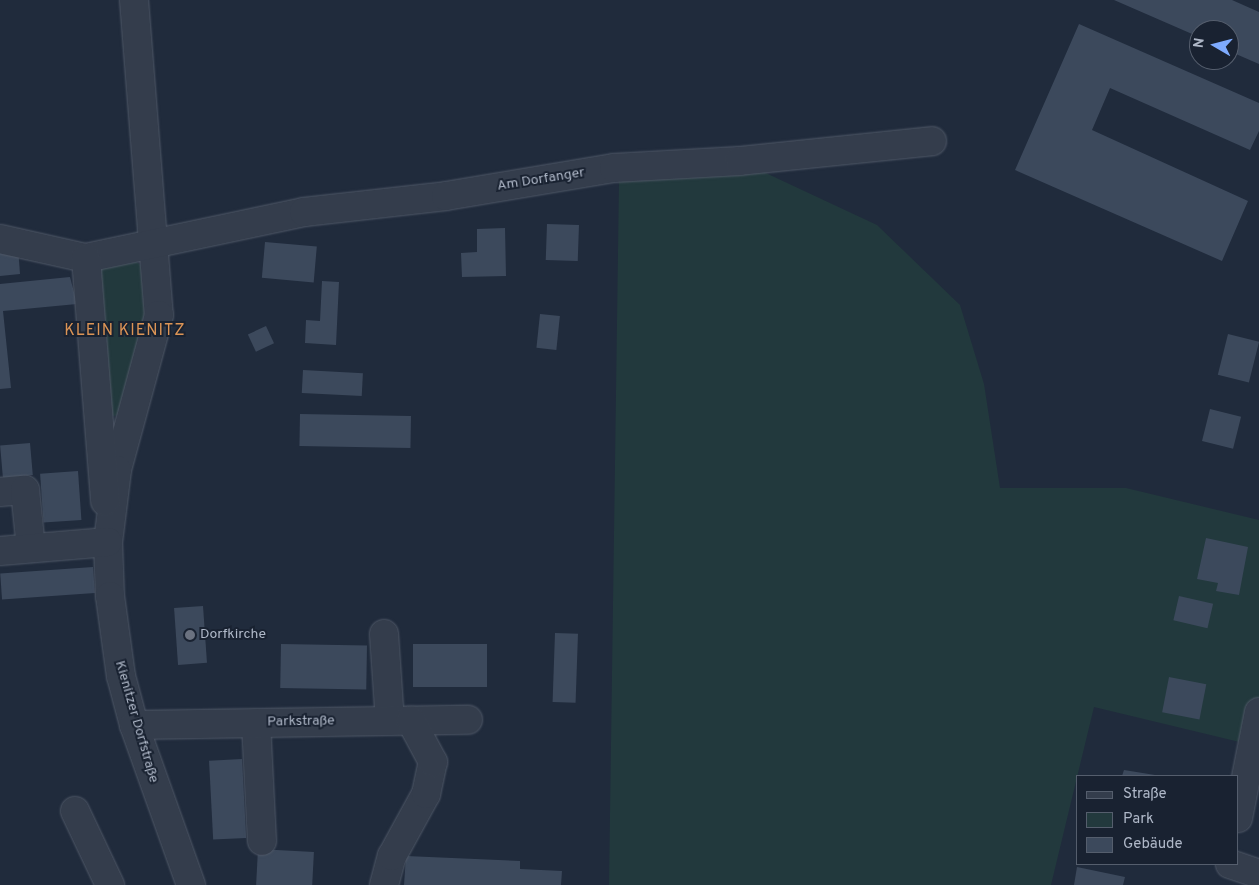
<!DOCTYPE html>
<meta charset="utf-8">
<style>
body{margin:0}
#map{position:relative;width:1259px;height:885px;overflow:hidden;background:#202b3c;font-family:Overpass,sans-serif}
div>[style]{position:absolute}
.green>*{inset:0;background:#22393d}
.building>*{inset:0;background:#3c495c;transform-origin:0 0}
.roads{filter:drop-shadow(0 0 1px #4f5867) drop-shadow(0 0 1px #4f5867)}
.minor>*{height:28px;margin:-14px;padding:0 14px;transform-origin:14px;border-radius:14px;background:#343d4c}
.dots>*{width:14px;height:14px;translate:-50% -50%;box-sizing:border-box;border:2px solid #192231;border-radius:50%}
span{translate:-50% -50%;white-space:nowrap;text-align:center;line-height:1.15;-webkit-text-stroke:4px #192231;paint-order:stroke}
.street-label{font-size:14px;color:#afb8c8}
.poi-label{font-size:14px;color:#afb8c8}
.left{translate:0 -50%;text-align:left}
.quarter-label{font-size:16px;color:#dd9556;letter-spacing:1px}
.legend{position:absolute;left:1076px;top:775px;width:162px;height:90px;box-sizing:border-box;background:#192231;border:1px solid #555e6d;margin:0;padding:6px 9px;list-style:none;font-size:15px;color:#afb8c8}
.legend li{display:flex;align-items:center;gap:10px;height:25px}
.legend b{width:25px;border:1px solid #555e6d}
.north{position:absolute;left:1189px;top:20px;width:50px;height:50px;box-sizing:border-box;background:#192231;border:1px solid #555e6d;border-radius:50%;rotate:278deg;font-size:14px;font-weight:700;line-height:20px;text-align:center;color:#afb8c8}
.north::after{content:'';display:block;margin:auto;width:18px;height:22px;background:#7eabff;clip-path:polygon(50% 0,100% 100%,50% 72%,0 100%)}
</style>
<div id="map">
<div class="green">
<div style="clip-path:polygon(740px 161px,877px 225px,960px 305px,984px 384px,1000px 488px,1126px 488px,1259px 520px,1259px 712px,1252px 745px,1094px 707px,1051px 885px,609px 885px,619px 181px)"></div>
<div style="clip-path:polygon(134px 260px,142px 266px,149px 309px,120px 415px,106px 417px,100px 269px)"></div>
</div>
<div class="building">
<div style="clip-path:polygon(1114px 0,1232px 0,1259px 12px,1259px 64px,1229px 51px,1229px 30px,1199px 30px,1199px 37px)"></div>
<div style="clip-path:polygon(1079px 24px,1259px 103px,1259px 131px,1250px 150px,1110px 88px,1092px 130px,1248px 201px,1222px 261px,1015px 170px)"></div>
<div style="left:547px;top:224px;width:32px;height:36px;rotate:2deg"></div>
<div style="clip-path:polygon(505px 228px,506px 276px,462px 277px,461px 253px,477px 252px,477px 229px)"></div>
<div style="left:265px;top:242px;width:52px;height:36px;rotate:5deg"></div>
<div style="clip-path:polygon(18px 247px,20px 274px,0 276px,0 249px)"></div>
<div style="clip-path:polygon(70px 277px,77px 304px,3px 311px,11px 388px,0 389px,0 284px)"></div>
<div style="clip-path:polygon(322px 281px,339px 282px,336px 345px,305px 343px,306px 320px,320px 321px)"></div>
<div style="left:540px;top:314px;width:20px;height:34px;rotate:6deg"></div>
<div style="left:266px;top:326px;width:19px;height:20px;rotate:65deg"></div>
<div style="left:1228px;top:334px;width:32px;height:42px;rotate:14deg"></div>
<div style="left:303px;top:370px;width:60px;height:23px;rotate:3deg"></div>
<div style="left:1210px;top:409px;width:32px;height:33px;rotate:14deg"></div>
<div style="left:300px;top:414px;width:111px;height:32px;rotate:1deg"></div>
<div style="left:30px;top:443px;width:32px;height:30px;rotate:85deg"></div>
<div style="left:78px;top:471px;width:49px;height:38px;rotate:86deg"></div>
<div style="clip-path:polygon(1206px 538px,1248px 547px,1239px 595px,1216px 591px,1218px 583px,1197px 579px)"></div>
<div style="left:93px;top:567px;width:26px;height:93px;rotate:86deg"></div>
<div style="left:1179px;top:596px;width:35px;height:25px;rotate:13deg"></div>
<div style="left:203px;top:606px;width:57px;height:29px;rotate:86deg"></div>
<div style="left:555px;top:633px;width:23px;height:69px;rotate:2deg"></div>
<div style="left:281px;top:644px;width:86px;height:44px;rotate:1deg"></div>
<div style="left:487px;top:644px;width:43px;height:74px;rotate:90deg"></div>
<div style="left:1169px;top:677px;width:38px;height:36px;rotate:11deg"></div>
<div style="left:242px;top:759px;width:79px;height:33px;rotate:87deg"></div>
<div style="clip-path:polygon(1124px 770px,1155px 775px,1154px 776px,1122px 776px)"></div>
<div style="left:258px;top:849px;width:56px;height:36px;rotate:3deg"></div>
<div style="clip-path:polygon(406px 856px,520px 861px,520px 869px,562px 871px,561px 885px,404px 885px)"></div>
<div style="clip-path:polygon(1077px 867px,1125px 877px,1123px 885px,1074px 885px)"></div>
</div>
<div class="roads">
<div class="minor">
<div style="left:134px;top:0;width:316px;rotate:85.5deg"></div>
<div style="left:159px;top:315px;width:161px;rotate:105.2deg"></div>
<div style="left:117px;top:470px;width:73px;rotate:97.1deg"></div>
<div style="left:108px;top:542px;width:54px;rotate:87.9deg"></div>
<div style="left:110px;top:596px;width:81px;rotate:82.2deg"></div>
<div style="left:121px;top:676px;width:51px;rotate:75.1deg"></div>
<div style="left:134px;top:725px;width:170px;rotate:70.4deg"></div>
<div style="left:0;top:239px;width:88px;rotate:12.5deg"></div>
<div style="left:86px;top:258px;width:223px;rotate:-11.9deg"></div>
<div style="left:304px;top:212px;width:143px;rotate:-6.4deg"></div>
<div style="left:446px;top:196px;width:170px;rotate:-9.5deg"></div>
<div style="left:614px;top:168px;width:126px;rotate:-3.2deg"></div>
<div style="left:740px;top:161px;width:193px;rotate:-5.9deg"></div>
<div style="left:86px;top:258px;width:244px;rotate:85.5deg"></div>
<div style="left:0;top:492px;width:25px;rotate:-5deg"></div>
<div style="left:25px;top:490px;width:58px;rotate:84.1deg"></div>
<div style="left:0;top:551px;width:108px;rotate:-4.8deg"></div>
<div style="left:384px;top:634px;width:87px;rotate:86.1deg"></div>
<div style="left:256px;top:723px;width:118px;rotate:87.1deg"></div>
<div style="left:134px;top:725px;width:334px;rotate:-0.9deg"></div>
<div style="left:75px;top:811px;width:82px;rotate:64.7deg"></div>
<div style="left:1238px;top:818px;width:108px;rotate:-78.8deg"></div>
<div style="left:1230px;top:864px;width:31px;rotate:19deg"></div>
<div style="left:384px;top:885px;width:30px;rotate:-75deg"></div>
<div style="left:392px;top:856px;width:71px;rotate:-61.3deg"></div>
<div style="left:426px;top:794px;width:33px;rotate:-78deg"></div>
<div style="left:433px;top:762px;width:47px;rotate:-118.2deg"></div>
</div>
</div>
<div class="dots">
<div style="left:190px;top:635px;background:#6b7280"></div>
</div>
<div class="street-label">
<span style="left:541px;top:180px;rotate:-9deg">Am Dorfanger</span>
<span style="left:136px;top:722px;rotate:74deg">Kienitzer Dorfstraße</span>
<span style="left:301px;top:722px;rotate:-1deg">Parkstraße</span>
</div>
<div class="poi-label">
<span class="left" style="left:200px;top:635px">Dorfkirche</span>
</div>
<div class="quarter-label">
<span style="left:125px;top:331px">KLEIN KIENITZ</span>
</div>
<ul class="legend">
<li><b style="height:6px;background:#343d4c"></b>Straße</li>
<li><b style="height:14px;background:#22393d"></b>Park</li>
<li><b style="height:14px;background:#3c495c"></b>Gebäude</li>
</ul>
<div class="north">N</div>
</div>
